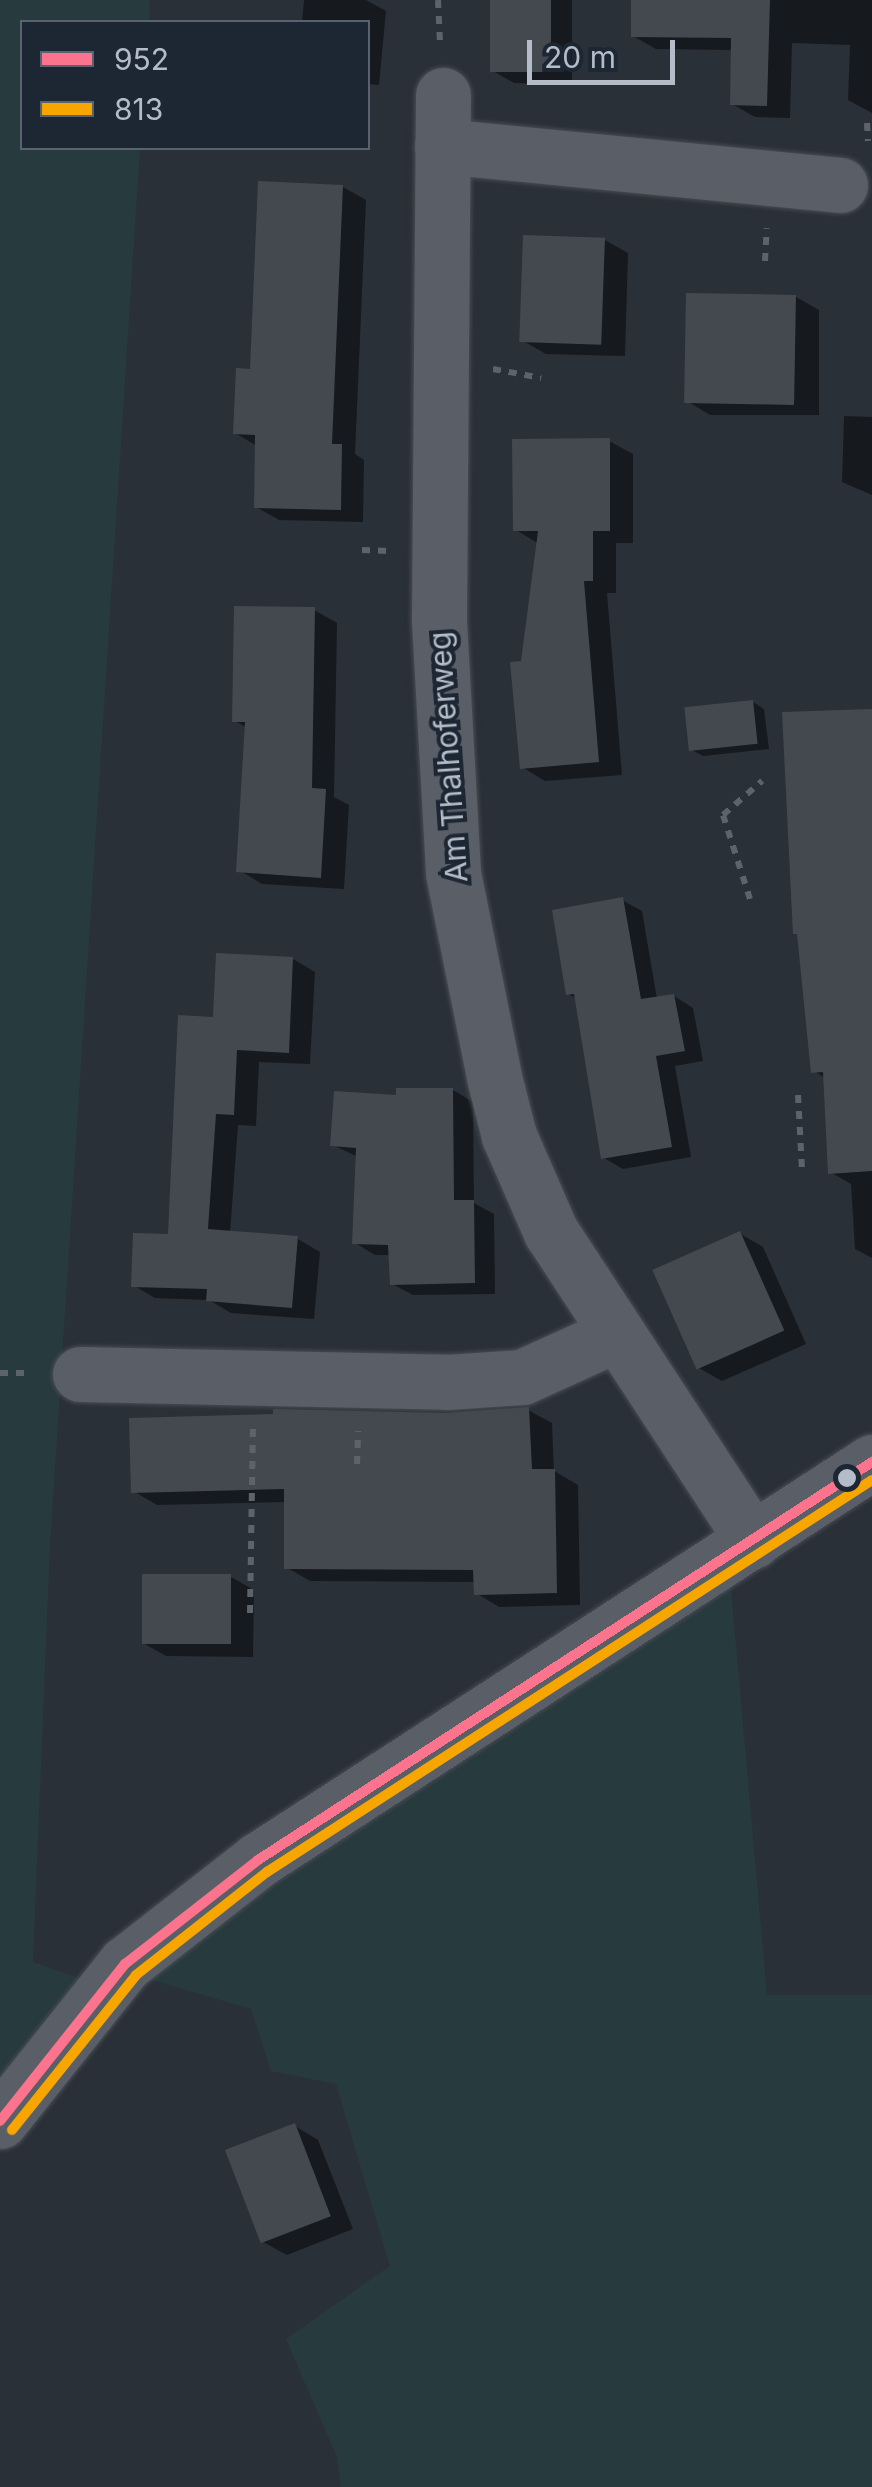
<!DOCTYPE html>
<style>
body{margin:0}
#map{position:relative;width:872px;height:2487px;overflow:hidden;background:#2a3038;font-family:Inter,sans-serif}
div>[style]{position:absolute}
.green>*{inset:0;background:#273a3e}
.shadow>*{inset:0;background:#0007}
.building>*{inset:0;background:#444950;transform-origin:0 0}
.path>*{height:6px;margin-top:-3px;transform-origin:0;background:repeating-linear-gradient(90deg,#5d636a 0 8px,transparent 0 16px)}
.roads{filter:drop-shadow(0 0 2px #484c53) drop-shadow(0 0 2px #484c53)}
.minor>*{height:55px;margin:-27.5px;padding:0 27.5px;transform-origin:27.5px;border-radius:27.5px;background:#5a5e66}
.bus-1>*{height:10px;margin:-5px;padding:0 5px;transform-origin:5px;border-radius:5px;background:#fc738d}
.bus-2>*{height:10px;margin:-5px;padding:0 5px;transform-origin:5px;border-radius:5px;background:#f7a600}
.dots>*{width:28px;height:28px;translate:-50% -50%;box-sizing:border-box;border:5px solid #1d2633;border-radius:50%}
span{translate:-50% -50%;white-space:nowrap;text-align:center;line-height:1.15;-webkit-text-stroke:8px #1d2633;paint-order:stroke}
.street-label{font-size:30px;color:#b4bcc9}
.legend{position:absolute;left:20px;top:20px;width:350px;height:130px;box-sizing:border-box;background:#1d2633;border:2px solid #59626f;margin:0;padding:12px 18px;list-style:none;font-size:30px;color:#b4bcc9}
.legend li{display:flex;align-items:center;gap:20px;height:50px}
.legend b{width:50px;border:2px solid #59626f}
.scale{position:absolute;left:527px;top:40px;width:148px;height:45px;box-sizing:border-box;border:5px solid #b4bcc9;border-top:0;padding-left:12px;font-size:30px;line-height:35px;white-space:nowrap;color:#b4bcc9;-webkit-text-stroke:8px #1d2633;paint-order:stroke}
</style>
<div id="map">
<div class="green">
<div style="clip-path:polygon(0 0,150px 0,149px 22px,22px 22px,22px 148px,140px 148px,50px 1546px,33px 1962px,79px 1978px,0 2080px)"></div>
<div style="clip-path:polygon(730px 1578px,767px 1995px,872px 1995px,872px 2487px,341px 2487px,337px 2457px,286px 2339px,390px 2266px,336px 2084px,271px 2071px,251px 2009px,138px 1976px,265px 1873px)"></div>
</div>
<div class="shadow">
<div style="clip-path:polygon(304px 0,366px 0,386px 11px,379px 85px,368px 84px,368px 22px,302px 22px)"></div>
<div style="clip-path:polygon(492px 0,572px 0,572px 85px,514px 83px,491px 70px)"></div>
<div style="clip-path:polygon(633px 0,872px 0,872px 113px,848px 100px,850px 45px,792px 43px,790px 118px,755px 117px,732px 104px,734px 50px,656px 49px,633px 36px)"></div>
<div style="clip-path:polygon(343px 187px,366px 200px,355px 454px,364px 460px,363px 522px,279px 520px,256px 507px,257px 446px,235px 433px)"></div>
<div style="clip-path:polygon(605px 240px,628px 253px,625px 356px,546px 354px,523px 341px)"></div>
<div style="clip-path:polygon(796px 297px,819px 310px,819px 415px,710px 415px,687px 401px)"></div>
<div style="clip-path:polygon(844px 416px,872px 417px,872px 495px,842px 482px)"></div>
<div style="clip-path:polygon(609px 441px,633px 454px,633px 543px,616px 543px,616px 593px,607px 593px,622px 775px,545px 781px,522px 767px,523px 663px,539px 544px,516px 530px)"></div>
<div style="clip-path:polygon(314px 610px,337px 623px,334px 797px,349px 805px,344px 889px,262px 884px,239px 870px,247px 728px,235px 721px)"></div>
<div style="clip-path:polygon(753px 702px,764px 709px,769px 749px,703px 756px,692px 750px)"></div>
<div style="clip-path:polygon(872px 712px,872px 1258px,855px 1249px,851px 1184px,830px 1172px,825px 1078px,814px 1071px,800px 936px,795px 933px)"></div>
<div style="clip-path:polygon(622px 900px,642px 911px,657px 999px,674px 996px,693px 1008px,703px 1061px,675px 1066px,691px 1157px,623px 1169px,604px 1158px,577px 999px,568px 994px)"></div>
<div style="clip-path:polygon(293px 959px,315px 972px,310px 1064px,259px 1062px,256px 1126px,238px 1125px,230px 1233px,298px 1239px,320px 1252px,314px 1319px,231px 1313px,209px 1300px,155px 1298px,133px 1285px,171px 1237px,215px 1019px)"></div>
<div style="clip-path:polygon(453px 1090px,473px 1102px,474px 1203px,494px 1214px,495px 1294px,413px 1295px,392px 1284px,391px 1255px,375px 1255px,355px 1243px,358px 1157px,333px 1145px,398px 1098px)"></div>
<div style="clip-path:polygon(739px 1233px,763px 1247px,806px 1344px,722px 1381px,699px 1368px)"></div>
<div style="clip-path:polygon(528px 1410px,552px 1423px,554px 1471px,578px 1485px,580px 1605px,499px 1607px,476px 1593px,476px 1582px,310px 1581px,286px 1567px,287px 1502px,157px 1505px,133px 1491px,447px 1416px)"></div>
<div style="clip-path:polygon(231px 1577px,254px 1590px,253px 1657px,166px 1656px,143px 1643px)"></div>
<div style="clip-path:polygon(295px 2126px,318px 2140px,353px 2229px,287px 2255px,263px 2242px)"></div>
</div>
<div class="building">
<div style="left:490px;top:0;width:61px;height:72px"></div>
<div style="clip-path:polygon(631px 0,770px 0,767px 106px,730px 105px,731px 38px,631px 37px)"></div>
<div style="clip-path:polygon(258px 181px,343px 185px,332px 444px,342px 444px,341px 510px,254px 508px,255px 435px,233px 434px,236px 368px,250px 369px)"></div>
<div style="left:523px;top:235px;width:82px;height:107px;rotate:2deg"></div>
<div style="left:686px;top:293px;width:110px;height:110px;rotate:1deg"></div>
<div style="clip-path:polygon(610px 438px,610px 531px,593px 531px,593px 581px,584px 581px,599px 762px,520px 769px,510px 662px,521px 661px,538px 531px,513px 531px,512px 439px)"></div>
<div style="clip-path:polygon(234px 606px,315px 607px,312px 788px,326px 789px,321px 878px,236px 872px,245px 722px,232px 722px)"></div>
<div style="left:753px;top:700px;width:44px;height:69px;rotate:84deg"></div>
<div style="clip-path:polygon(872px 709px,872px 1171px,828px 1174px,823px 1072px,811px 1073px,797px 934px,793px 934px,782px 712px)"></div>
<div style="clip-path:polygon(623px 897px,641px 999px,674px 994px,685px 1051px,656px 1056px,672px 1147px,601px 1159px,574px 994px,566px 995px,552px 910px)"></div>
<div style="clip-path:polygon(216px 953px,293px 957px,289px 1053px,237px 1050px,234px 1115px,216px 1114px,208px 1229px,298px 1236px,292px 1308px,206px 1301px,207px 1289px,131px 1287px,133px 1233px,168px 1234px,178px 1015px,213px 1017px)"></div>
<div style="clip-path:polygon(396px 1088px,453px 1088px,454px 1200px,474px 1200px,475px 1283px,390px 1285px,388px 1245px,352px 1244px,356px 1148px,330px 1146px,334px 1091px,396px 1095px)"></div>
<div style="left:740px;top:1231px;width:109px;height:96px;rotate:66deg"></div>
<div style="clip-path:polygon(529px 1407px,532px 1469px,555px 1469px,557px 1593px,474px 1595px,473px 1570px,284px 1569px,284px 1489px,131px 1493px,129px 1418px,273px 1414px,273px 1409px,446px 1413px)"></div>
<div style="left:142px;top:1574px;width:89px;height:70px"></div>
<div style="left:295px;top:2123px;width:100px;height:75px;rotate:69deg"></div>
</div>
<div class="path">
<div style="left:438px;top:0;width:43px;rotate:87.3deg"></div>
<div style="left:867px;top:123px;width:18px;rotate:87deg"></div>
<div style="left:765px;top:261px;width:33px;rotate:-87deg"></div>
<div style="left:493px;top:369px;width:49px;rotate:10.6deg"></div>
<div style="left:362px;top:550px;width:28px;rotate:2deg"></div>
<div style="left:750px;top:899px;width:88px;rotate:-107.8deg"></div>
<div style="left:723px;top:815px;width:52px;rotate:-41.1deg"></div>
<div style="left:798px;top:1095px;width:73px;rotate:86.9deg"></div>
<div style="left:0;top:1373px;width:29px"></div>
<div style="left:357px;top:1464px;width:33px;rotate:-88deg"></div>
<div style="left:250px;top:1613px;width:184px;rotate:-89.1deg"></div>
</div>
<div class="roads">
<div class="minor">
<div style="left:443px;top:95px;width:526px;rotate:90.44deg"></div>
<div style="left:439px;top:621px;width:252px;rotate:86.8deg"></div>
<div style="left:453px;top:873px;width:208px;rotate:78.6deg"></div>
<div style="left:494px;top:1077px;width:61px;rotate:75.7deg"></div>
<div style="left:509px;top:1136px;width:105px;rotate:66.4deg"></div>
<div style="left:551px;top:1232px;width:369px;rotate:56.8deg"></div>
<div style="left:442px;top:146px;width:400px;rotate:5.6deg"></div>
<div style="left:80px;top:1374px;width:367px;rotate:1.2deg"></div>
<div style="left:447px;top:1382px;width:75px;rotate:-3.8deg"></div>
<div style="left:522px;top:1377px;width:104px;rotate:-24.4deg"></div>
<div style="left:0;top:2121px;width:201px;rotate:-51.5deg"></div>
<div style="left:125px;top:1964px;width:169px;rotate:-38deg"></div>
<div style="left:258px;top:1860px;width:732px;rotate:-32.95deg"></div>
</div>
</div>
<div class="bus-1">
<div style="left:0;top:2121px;width:201px;rotate:-51.5deg"></div>
<div style="left:125px;top:1964px;width:169px;rotate:-38deg"></div>
<div style="left:258px;top:1860px;width:732px;rotate:-32.95deg"></div>
</div>
<div class="bus-2">
<div style="left:12px;top:2130px;width:198px;rotate:-51.3deg"></div>
<div style="left:136px;top:1975px;width:167px;rotate:-38.2deg"></div>
<div style="left:267px;top:1872px;width:721px;rotate:-32.94deg"></div>
</div>
<div class="dots">
<div style="left:847px;top:1478px;background:#b4bcc9"></div>
</div>
<div class="street-label">
<span style="left:448px;top:757px;rotate:-94deg">Am Thalhoferweg</span>
</div>
<ul class="legend">
<li><b style="height:12px;background:#fc738d"></b>952</li>
<li><b style="height:12px;background:#f7a600"></b>813</li>
</ul>
<div class="scale">20 m</div>
</div>
